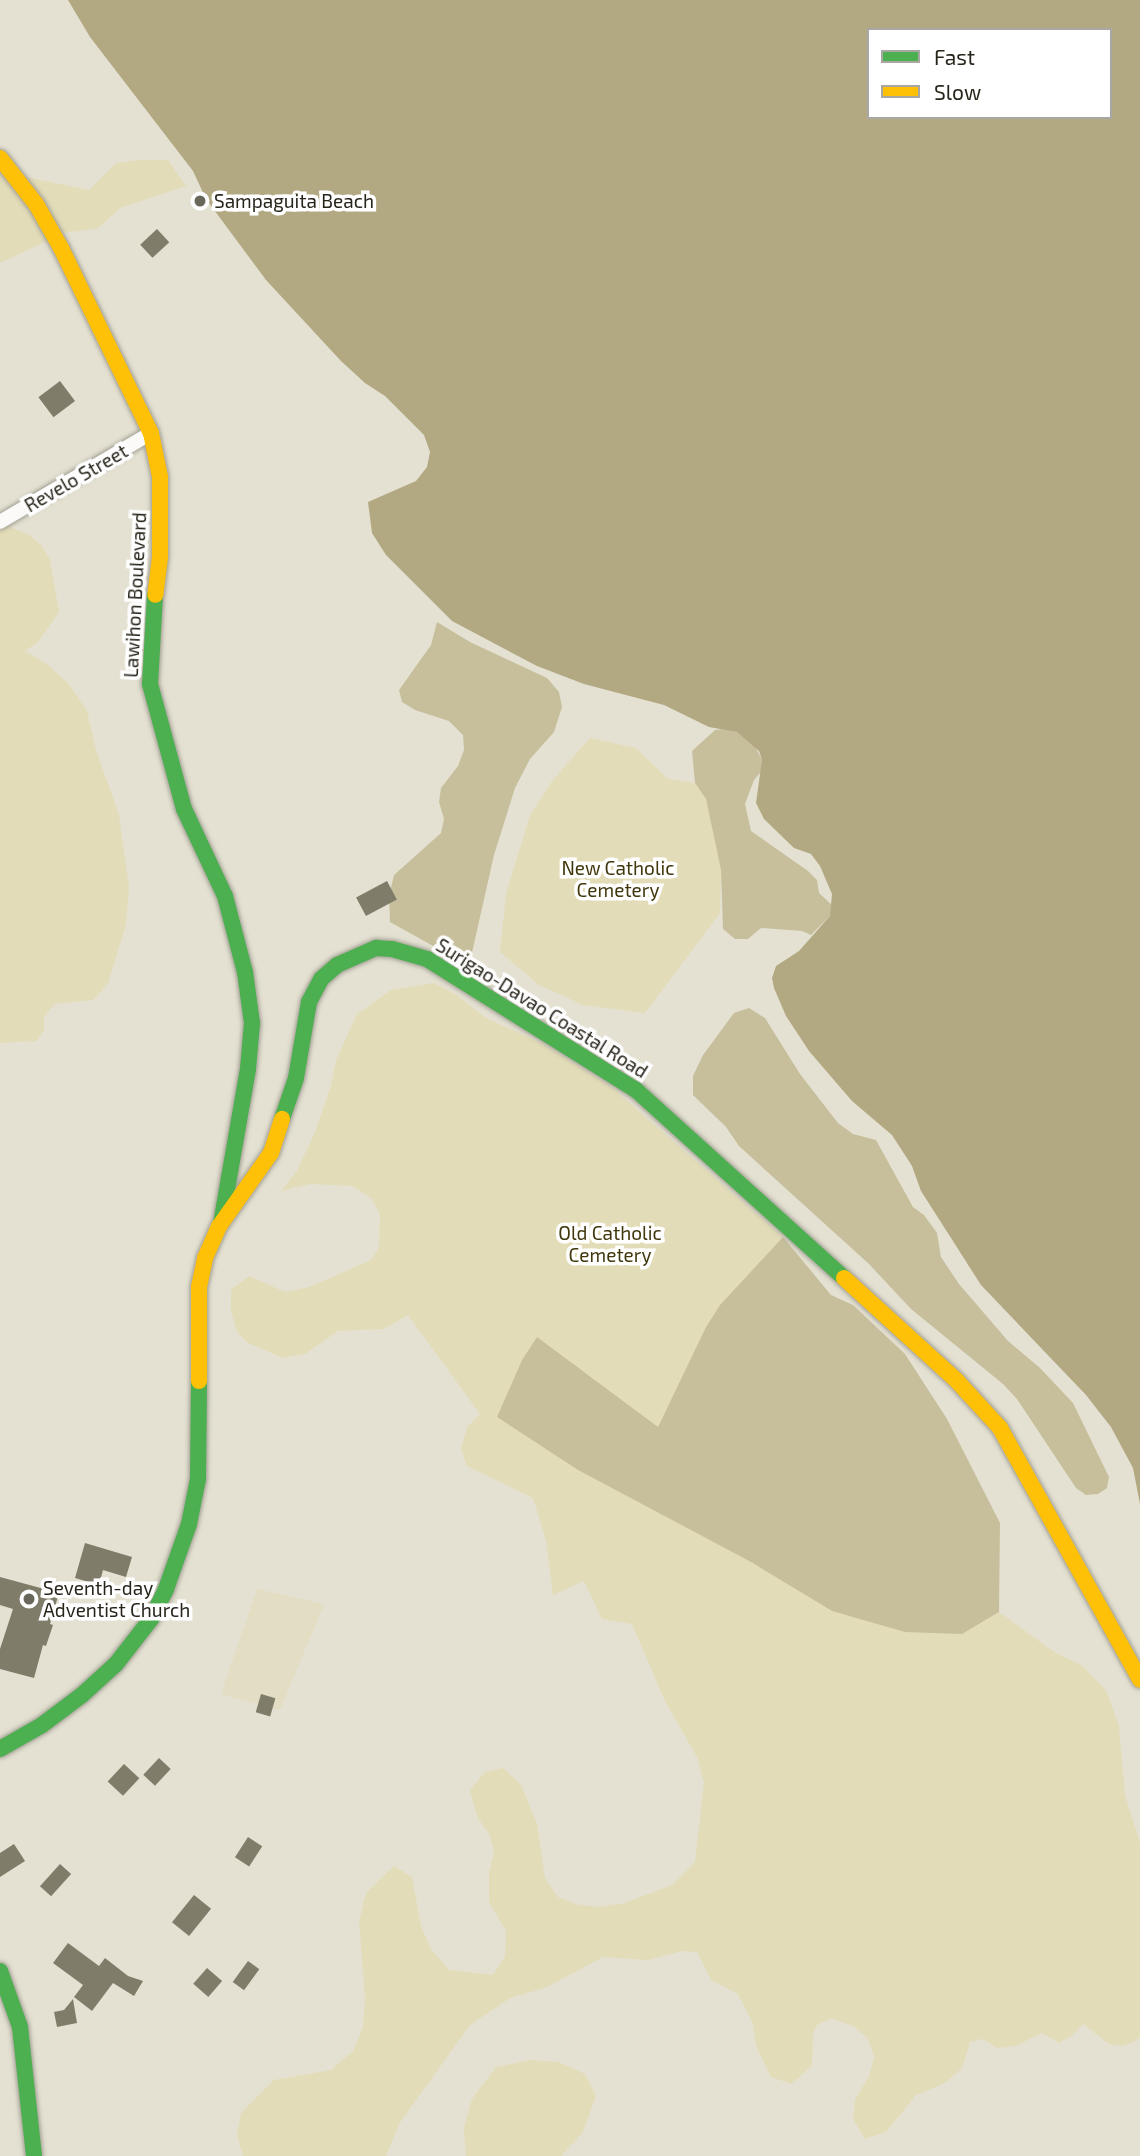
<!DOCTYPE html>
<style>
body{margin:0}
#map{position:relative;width:1140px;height:2156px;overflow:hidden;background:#e4e1d2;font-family:"Exo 2",sans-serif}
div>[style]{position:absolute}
.built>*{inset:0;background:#e3ddc3}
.green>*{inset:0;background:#e3dcb8}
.forest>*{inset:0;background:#c7bf9c}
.water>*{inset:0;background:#b2a881}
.building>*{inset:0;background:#7f7c6a;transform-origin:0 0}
.roads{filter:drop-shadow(0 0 2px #a2a094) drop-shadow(0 0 2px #a2a094)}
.street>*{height:14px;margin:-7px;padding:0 7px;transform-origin:7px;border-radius:7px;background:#fbfaf8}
.fast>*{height:16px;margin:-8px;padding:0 8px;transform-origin:8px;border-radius:8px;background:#4caf50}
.slow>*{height:16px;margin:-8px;padding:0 8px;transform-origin:8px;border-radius:8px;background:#ffc107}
.dots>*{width:19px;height:19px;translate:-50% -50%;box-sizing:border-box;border:4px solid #fff;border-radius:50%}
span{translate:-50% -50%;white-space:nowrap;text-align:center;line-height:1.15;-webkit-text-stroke:7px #fff;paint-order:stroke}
.poi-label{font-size:19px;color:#27241a}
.left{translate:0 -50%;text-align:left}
.street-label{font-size:19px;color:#27241a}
.park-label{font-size:19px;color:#40370c}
.legend{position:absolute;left:867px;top:28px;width:245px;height:91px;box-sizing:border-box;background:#fff;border:2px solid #a9a7a3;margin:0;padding:9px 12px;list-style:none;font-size:21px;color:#27241a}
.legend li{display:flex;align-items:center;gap:14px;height:35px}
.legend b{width:35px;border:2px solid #a9a7a3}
</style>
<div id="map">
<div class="built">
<div style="clip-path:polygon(257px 1589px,324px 1604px,280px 1710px,221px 1694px)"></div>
</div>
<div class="green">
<div style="clip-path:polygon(141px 160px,168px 160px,186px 186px,120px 208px,98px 228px,64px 233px,0 263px,0 161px,26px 177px,89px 190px,116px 163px)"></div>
<div style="clip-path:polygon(0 523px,29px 535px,41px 545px,50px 560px,59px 612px,38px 642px,25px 651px,48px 665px,68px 683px,87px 711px,96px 750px,119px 815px,129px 887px,126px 924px,108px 984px,93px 1000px,55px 1004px,44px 1016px,44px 1030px,36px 1041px,0 1043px)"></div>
<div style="clip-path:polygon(590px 738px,636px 748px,668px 779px,695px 783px,706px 799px,721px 870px,720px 913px,645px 1013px,583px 1005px,539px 985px,500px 952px,506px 894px,530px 815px,552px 781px)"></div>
<div style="clip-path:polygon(434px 983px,458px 996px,486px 1018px,543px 1044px,610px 1086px,783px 1237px,720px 1305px,706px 1327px,658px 1427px,537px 1337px,522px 1360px,497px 1417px,578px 1470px,751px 1562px,832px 1611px,875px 1622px,962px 1634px,999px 1612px,1054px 1652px,1083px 1666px,1107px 1692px,1119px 1726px,1125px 1795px,1140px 1843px,1140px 2037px,1134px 2042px,1122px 2046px,1109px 2044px,1083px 2024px,1073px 2035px,1059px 2043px,1042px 2033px,1015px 2046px,997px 2048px,983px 2039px,970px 2042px,962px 2068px,945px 2083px,916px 2095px,886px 2132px,865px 2139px,853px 2119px,855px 2099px,869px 2077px,874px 2057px,868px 2039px,855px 2027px,831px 2018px,817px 2025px,813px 2034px,812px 2065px,792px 2084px,771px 2077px,756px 2046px,753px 2024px,738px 1994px,711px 1980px,697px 1952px,682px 1951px,648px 1960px,603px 1957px,545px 1988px,510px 1998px,470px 2025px,399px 2124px,386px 2156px,243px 2156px,237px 2135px,241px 2113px,274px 2080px,331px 2070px,354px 2050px,363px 2026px,365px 1997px,359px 1922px,366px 1893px,394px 1866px,412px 1877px,421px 1926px,431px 1949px,449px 1970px,493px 1975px,505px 1956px,506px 1931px,489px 1902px,489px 1872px,494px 1853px,490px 1835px,477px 1817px,470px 1790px,485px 1772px,503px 1768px,521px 1785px,537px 1823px,545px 1878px,558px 1897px,578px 1905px,600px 1907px,625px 1903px,672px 1885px,695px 1862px,704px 1782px,697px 1757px,665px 1701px,632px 1624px,602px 1619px,584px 1581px,553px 1595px,546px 1540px,533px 1498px,467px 1466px,461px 1449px,467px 1427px,480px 1414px,408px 1315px,384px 1329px,338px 1331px,305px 1354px,283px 1358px,248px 1343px,237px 1332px,231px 1311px,231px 1290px,249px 1276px,285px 1292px,310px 1287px,371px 1260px,379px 1248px,380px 1214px,371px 1198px,352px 1186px,310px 1184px,281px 1191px,297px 1171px,315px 1132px,331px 1086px,336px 1060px,357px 1014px,391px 990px)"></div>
<div style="clip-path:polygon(531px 2060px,558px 2062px,585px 2074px,596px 2096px,583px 2132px,561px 2156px,466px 2156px,464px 2128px,472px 2099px,496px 2067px)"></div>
</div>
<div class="forest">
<div style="clip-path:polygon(437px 622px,470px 642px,547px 678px,559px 692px,562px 707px,554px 732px,530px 759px,515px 788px,494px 855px,469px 966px,390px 922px,389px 896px,394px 875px,441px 833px,444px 819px,439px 802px,441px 788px,458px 766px,464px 750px,463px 735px,449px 721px,415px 710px,402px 702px,399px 690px,431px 645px)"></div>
<div style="clip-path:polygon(723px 729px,737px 732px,754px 744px,762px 760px,761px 772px,754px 780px,745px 804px,751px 831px,808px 871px,817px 880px,819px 893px,833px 906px,830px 916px,811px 935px,802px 931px,761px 928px,748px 939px,735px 939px,723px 929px,721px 870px,706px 799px,695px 783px,692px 751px,715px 730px)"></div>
<div style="clip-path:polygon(749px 1008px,765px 1018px,800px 1074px,838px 1123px,853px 1134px,876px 1140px,913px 1207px,924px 1215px,937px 1233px,941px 1257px,959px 1284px,1008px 1341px,1040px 1368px,1073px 1403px,1109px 1477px,1107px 1488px,1098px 1494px,1086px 1495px,1076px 1488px,1017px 1399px,1003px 1384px,911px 1309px,869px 1264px,739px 1146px,726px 1127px,693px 1095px,693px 1076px,703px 1055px,734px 1013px)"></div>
<div style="clip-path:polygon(783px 1237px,831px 1295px,853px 1305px,905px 1354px,947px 1419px,1000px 1523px,999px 1612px,962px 1634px,905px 1632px,832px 1611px,751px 1562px,578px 1470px,497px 1417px,522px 1360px,537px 1337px,658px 1427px,706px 1327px,720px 1305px)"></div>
</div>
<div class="water">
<div style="clip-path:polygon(evenodd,68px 0,1140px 0,1140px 1504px,1133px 1468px,1111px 1427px,1086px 1395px,981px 1285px,921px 1191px,912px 1166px,892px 1135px,852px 1101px,809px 1051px,786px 1016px,774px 988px,772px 978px,776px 966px,799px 951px,830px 916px,832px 894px,820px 866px,811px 854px,794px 848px,764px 819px,756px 803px,762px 760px,759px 751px,737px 732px,709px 727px,664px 705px,584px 684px,537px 666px,452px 621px,386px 555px,372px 533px,368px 502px,416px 481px,427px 467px,430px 452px,424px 435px,385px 396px,365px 383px,341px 361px,266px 280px,206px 199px,193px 171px,90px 37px,68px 0,869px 30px,1110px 30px,1110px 117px,869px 117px,869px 30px)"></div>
</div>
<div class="building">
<div style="left:157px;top:229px;width:18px;height:23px;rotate:47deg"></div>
<div style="left:60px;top:381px;width:25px;height:27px;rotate:53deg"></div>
<div style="left:387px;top:881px;width:21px;height:35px;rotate:62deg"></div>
<div style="clip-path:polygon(85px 1543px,132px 1557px,126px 1577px,103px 1570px,99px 1585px,75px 1578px)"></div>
<div style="clip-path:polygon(0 1577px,59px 1593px,50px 1624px,53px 1625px,46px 1646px,43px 1645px,34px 1678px,0 1669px,0 1649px,13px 1609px,0 1605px)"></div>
<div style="left:261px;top:1694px;width:15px;height:19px;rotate:16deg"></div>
<div style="left:159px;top:1758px;width:16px;height:23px;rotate:43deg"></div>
<div style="left:124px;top:1764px;width:21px;height:24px;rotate:43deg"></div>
<div style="left:248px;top:1837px;width:17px;height:24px;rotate:33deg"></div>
<div style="clip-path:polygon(14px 1844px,25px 1861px,0 1877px,0 1853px)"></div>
<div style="left:60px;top:1864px;width:15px;height:30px;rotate:42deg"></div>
<div style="left:194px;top:1895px;width:22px;height:35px;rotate:39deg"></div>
<div style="clip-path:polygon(68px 1943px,99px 1966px,105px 1958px,128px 1976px,143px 1981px,134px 1996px,113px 1983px,92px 2011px,74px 1997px,83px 1985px,53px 1963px)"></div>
<div style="left:248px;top:1961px;width:14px;height:26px;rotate:36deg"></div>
<div style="left:207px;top:1968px;width:20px;height:21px;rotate:41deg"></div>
<div style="clip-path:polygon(73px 1999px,77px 2023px,57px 2027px,54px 2012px,64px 2010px)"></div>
</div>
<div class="roads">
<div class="street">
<div style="left:0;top:522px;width:175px;rotate:-30.5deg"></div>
</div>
<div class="fast">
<div style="left:155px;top:595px;width:89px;rotate:93.2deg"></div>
<div style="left:150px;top:684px;width:130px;rotate:74.8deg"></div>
<div style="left:184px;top:809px;width:96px;rotate:64.8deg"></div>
<div style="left:225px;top:896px;width:79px;rotate:75.3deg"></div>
<div style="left:245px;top:972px;width:51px;rotate:82.2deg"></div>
<div style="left:252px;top:1023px;width:46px;rotate:95deg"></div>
<div style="left:248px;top:1069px;width:156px;rotate:99.9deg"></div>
<div style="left:282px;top:1119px;width:43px;rotate:-71.1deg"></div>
<div style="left:296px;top:1078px;width:77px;rotate:-80.3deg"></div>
<div style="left:309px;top:1002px;width:26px;rotate:-62deg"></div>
<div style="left:321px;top:979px;width:21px;rotate:-41deg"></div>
<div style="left:337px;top:965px;width:43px;rotate:-23.6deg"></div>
<div style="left:376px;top:948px;width:16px;rotate:4deg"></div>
<div style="left:392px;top:949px;width:36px;rotate:16deg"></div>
<div style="left:427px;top:959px;width:247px;rotate:32.1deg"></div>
<div style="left:636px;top:1090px;width:280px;rotate:42.1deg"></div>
<div style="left:0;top:1749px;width:48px;rotate:-29.7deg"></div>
<div style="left:42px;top:1725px;width:50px;rotate:-36.9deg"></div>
<div style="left:82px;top:1695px;width:46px;rotate:-42.4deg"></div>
<div style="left:116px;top:1664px;width:57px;rotate:-52.1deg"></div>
<div style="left:151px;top:1619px;width:34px;rotate:-63deg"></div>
<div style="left:166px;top:1589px;width:69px;rotate:-70.5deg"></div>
<div style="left:189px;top:1524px;width:46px;rotate:-78.7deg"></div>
<div style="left:198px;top:1479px;width:98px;rotate:-89.4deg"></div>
<div style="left:0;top:1971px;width:59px;rotate:70.3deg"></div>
<div style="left:20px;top:2027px;width:130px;rotate:83.8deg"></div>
</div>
<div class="slow">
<div style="left:0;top:158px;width:58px;rotate:52deg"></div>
<div style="left:36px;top:204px;width:51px;rotate:60.4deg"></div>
<div style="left:61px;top:248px;width:206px;rotate:64.1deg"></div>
<div style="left:151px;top:433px;width:45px;rotate:78.4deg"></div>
<div style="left:160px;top:477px;width:80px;rotate:90deg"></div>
<div style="left:160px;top:557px;width:38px;rotate:97deg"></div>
<div style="left:844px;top:1278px;width:153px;rotate:42.3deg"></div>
<div style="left:957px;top:1381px;width:64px;rotate:47.5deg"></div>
<div style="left:1000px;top:1428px;width:288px;rotate:60.9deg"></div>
<div style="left:199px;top:1381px;width:94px;rotate:-90deg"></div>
<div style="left:199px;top:1287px;width:30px;rotate:-78deg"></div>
<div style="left:205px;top:1258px;width:36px;rotate:-66deg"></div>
<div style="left:220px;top:1225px;width:88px;rotate:-54.7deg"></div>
<div style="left:271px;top:1153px;width:36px;rotate:-72deg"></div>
</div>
</div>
<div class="dots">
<div style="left:200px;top:201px;background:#69665a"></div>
<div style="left:29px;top:1599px;background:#69665a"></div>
</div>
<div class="poi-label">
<span class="left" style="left:214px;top:201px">Sampaguita Beach</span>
<span class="left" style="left:43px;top:1599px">Seventh-day<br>Adventist Church</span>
</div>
<div class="street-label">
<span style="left:76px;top:478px;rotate:-30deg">Revelo Street</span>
<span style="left:135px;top:595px;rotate:-87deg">Lawihon Boulevard</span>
<span style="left:542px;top:1008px;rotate:32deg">Surigao-Davao Coastal Road</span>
</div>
<div class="park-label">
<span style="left:618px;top:879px">New Catholic<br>Cemetery</span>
<span style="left:610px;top:1244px">Old Catholic<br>Cemetery</span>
</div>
<ul class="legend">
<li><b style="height:9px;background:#4caf50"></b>Fast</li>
<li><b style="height:9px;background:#ffc107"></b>Slow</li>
</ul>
</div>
